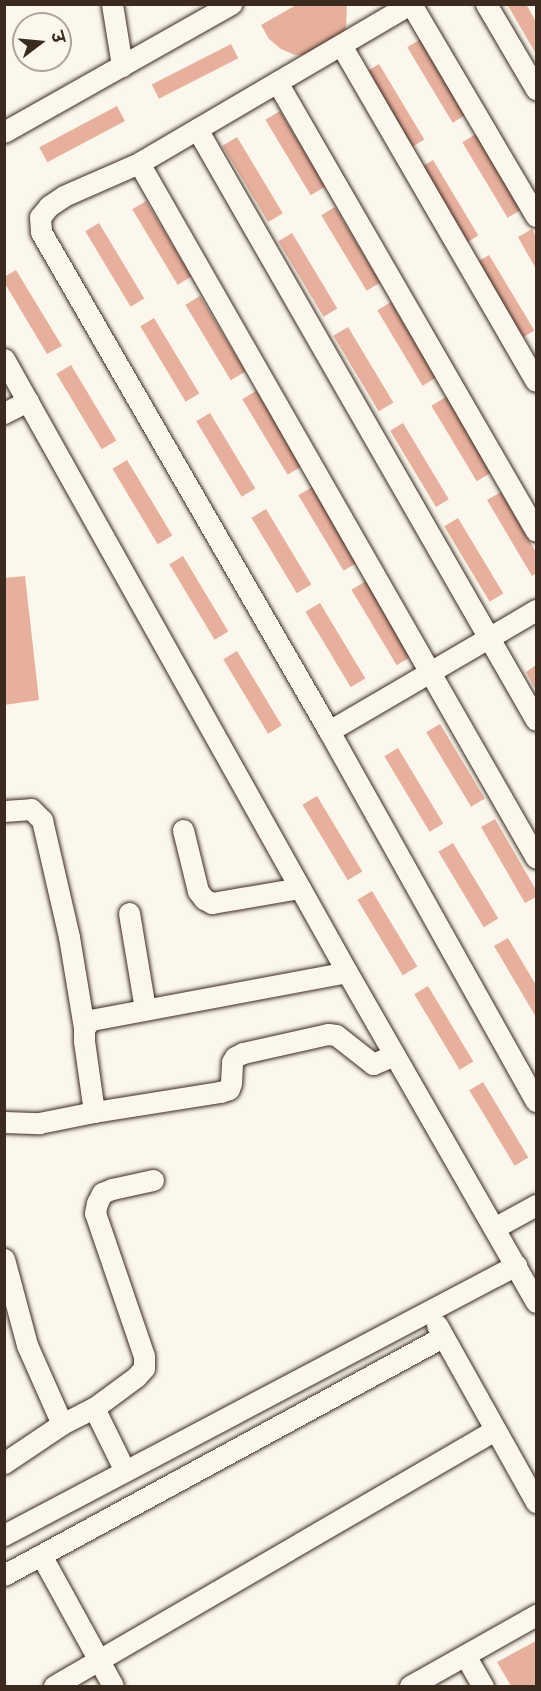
<!DOCTYPE html>
<meta charset="utf-8">
<style>
body{margin:0}
#map{position:relative;width:541px;height:1691px;overflow:hidden;background:#fbf7ec;font-family:"Shantell Sans","Playpen Sans Deva",sans-serif}
div>[style]{position:absolute}
.building>*{inset:0;background:#e7b09d;transform-origin:0 0}
.roads{filter:drop-shadow(0 0 2px #3b2a1e) drop-shadow(0 0 2px #3b2a1e)}
.minor>*{height:21px;margin:-10.5px;padding:0 10.5px;transform-origin:10.5px;border-radius:10.5px;background:#fbf7ec}
span{translate:-50% -50%;white-space:nowrap;text-align:center;line-height:1.15;-webkit-text-stroke:6px #fbf7ec;paint-order:stroke}
.frame{position:absolute;inset:0;border:6px solid #3b2a1e;pointer-events:none}
.north{position:absolute;left:12px;top:12px;width:60px;height:60px;box-sizing:border-box;background:#fbf7ec;border:2px solid #aea59a;border-radius:50%;rotate:74deg;font-size:16px;font-weight:700;line-height:24px;text-align:center;color:#3b2a1e}
.north::after{content:'';display:block;margin:auto;width:21px;height:27px;background:#3b2a1e;clip-path:polygon(50% 0,100% 100%,50% 72%,0 100%)}
</style>
<div id="map">
<div class="building">
<div style="clip-path:polygon(298px 4px,347px 4px,346px 28px,337px 41px,311px 56px,295px 55px,281px 49px,269px 39px,261px 25px)"></div>
<div style="clip-path:polygon(507px 4px,526px 4px,536px 22px,536px 54px)"></div>
<div style="left:421px;top:39px;width:88px;height:16px;rotate:59deg"></div>
<div style="left:231px;top:44px;width:16px;height:89px;rotate:63deg"></div>
<div style="left:379px;top:64px;width:88px;height:17px;rotate:59deg"></div>
<div style="left:117px;top:106px;width:17px;height:88px;rotate:62deg"></div>
<div style="left:280px;top:111px;width:88px;height:17px;rotate:59deg"></div>
<div style="left:476px;top:134px;width:88px;height:16px;rotate:59deg"></div>
<div style="left:237px;top:137px;width:89px;height:17px;rotate:59deg"></div>
<div style="left:433px;top:160px;width:88px;height:16px;rotate:59deg"></div>
<div style="left:146px;top:201px;width:88px;height:16px;rotate:59deg"></div>
<div style="left:335px;top:207px;width:88px;height:16px;rotate:59deg"></div>
<div style="left:99px;top:223px;width:88px;height:16px;rotate:59deg"></div>
<div style="clip-path:polygon(532px 229px,536px 237px,536px 269px,518px 237px)"></div>
<div style="left:292px;top:233px;width:88px;height:16px;rotate:59deg"></div>
<div style="left:489px;top:255px;width:88px;height:16px;rotate:59deg"></div>
<div style="clip-path:polygon(16px 270px,62px 346px,47px 354px,4px 282px,4px 277px)"></div>
<div style="left:200px;top:296px;width:88px;height:17px;rotate:59deg"></div>
<div style="left:391px;top:302px;width:88px;height:16px;rotate:59deg"></div>
<div style="left:154px;top:318px;width:88px;height:16px;rotate:59deg"></div>
<div style="left:348px;top:327px;width:88px;height:17px;rotate:59deg"></div>
<div style="left:71px;top:365px;width:88px;height:17px;rotate:59deg"></div>
<div style="left:256px;top:391px;width:88px;height:16px;rotate:59deg"></div>
<div style="left:446px;top:397px;width:88px;height:17px;rotate:59deg"></div>
<div style="left:210px;top:413px;width:88px;height:16px;rotate:59deg"></div>
<div style="left:403px;top:423px;width:89px;height:15px;rotate:59deg"></div>
<div style="left:127px;top:460px;width:88px;height:17px;rotate:59deg"></div>
<div style="left:312px;top:487px;width:88px;height:16px;rotate:59deg"></div>
<div style="clip-path:polygon(501px 492px,536px 552px,536px 573px,532px 576px,487px 500px)"></div>
<div style="left:266px;top:509px;width:88px;height:17px;rotate:59deg"></div>
<div style="left:458px;top:518px;width:88px;height:16px;rotate:59deg"></div>
<div style="left:183px;top:556px;width:88px;height:16px;rotate:59deg"></div>
<div style="clip-path:polygon(25px 576px,39px 700px,4px 705px,4px 578px)"></div>
<div style="left:366px;top:581px;width:88px;height:17px;rotate:59deg"></div>
<div style="left:320px;top:603px;width:88px;height:17px;rotate:59deg"></div>
<div style="left:237px;top:651px;width:87px;height:16px;rotate:59deg"></div>
<div style="clip-path:polygon(536px 665px,536px 690px,526px 672px)"></div>
<div style="left:440px;top:724px;width:87px;height:16px;rotate:59deg"></div>
<div style="left:398px;top:748px;width:88px;height:16px;rotate:59deg"></div>
<div style="left:317px;top:796px;width:88px;height:17px;rotate:59deg"></div>
<div style="clip-path:polygon(495px 819px,536px 890px,536px 897px,525px 903px,481px 827px)"></div>
<div style="left:453px;top:843px;width:88px;height:17px;rotate:59deg"></div>
<div style="left:372px;top:891px;width:88px;height:17px;rotate:59deg"></div>
<div style="clip-path:polygon(508px 938px,536px 985px,536px 1017px,494px 946px)"></div>
<div style="left:428px;top:986px;width:88px;height:16px;rotate:59deg"></div>
<div style="left:483px;top:1082px;width:88px;height:16px;rotate:59deg"></div>
<div style="clip-path:polygon(536px 1641px,536px 1686px,511px 1686px,497px 1662px)"></div>
</div>
<div class="roads">
<div class="minor">
<div style="left:112px;top:4px;width:63px;rotate:80.8deg"></div>
<div style="left:410px;top:4px;width:314px;rotate:149.6deg"></div>
<div style="left:139px;top:163px;width:82px;rotate:156.3deg"></div>
<div style="left:64px;top:196px;width:18px;rotate:146deg"></div>
<div style="left:49px;top:206px;width:14px;rotate:129deg"></div>
<div style="left:40px;top:217px;width:15px;rotate:86deg"></div>
<div style="left:41px;top:232px;width:576px;rotate:60.01deg"></div>
<div style="left:329px;top:731px;width:424px;rotate:60.8deg"></div>
<div style="left:411px;top:4px;width:246px;rotate:59.5deg"></div>
<div style="left:486px;top:4px;width:99px;rotate:59.5deg"></div>
<div style="left:341px;top:45px;width:388px;rotate:59.9deg"></div>
<div style="left:277px;top:82px;width:518px;rotate:60.02deg"></div>
<div style="left:197px;top:129px;width:681px;rotate:60.16deg"></div>
<div style="left:4px;top:132px;width:261px;rotate:-29.4deg"></div>
<div style="left:139px;top:163px;width:800px;rotate:60.26deg"></div>
<div style="left:4px;top:359px;width:702px;rotate:60.77deg"></div>
<div style="left:347px;top:972px;width:380px;rotate:60.2deg"></div>
<div style="left:4px;top:413px;width:27px;rotate:-27deg"></div>
<div style="left:329px;top:731px;width:240px;rotate:-30.3deg"></div>
<div style="left:4px;top:811px;width:27px;rotate:-4deg"></div>
<div style="left:31px;top:809px;width:16px;rotate:45deg"></div>
<div style="left:42px;top:820px;width:120px;rotate:77deg"></div>
<div style="left:69px;top:937px;width:92px;rotate:80.6deg"></div>
<div style="left:183px;top:830px;width:63px;rotate:76.2deg"></div>
<div style="left:198px;top:891px;width:10px;rotate:53deg"></div>
<div style="left:204px;top:899px;width:9px;rotate:27deg"></div>
<div style="left:212px;top:903px;width:89px;rotate:-9.7deg"></div>
<div style="left:129px;top:913px;width:97px;rotate:80.5deg"></div>
<div style="left:94px;top:1112px;width:128px;rotate:-9deg"></div>
<div style="left:220px;top:1092px;width:9px;rotate:-18deg"></div>
<div style="left:229px;top:1089px;width:6px;rotate:-72deg"></div>
<div style="left:231px;top:1083px;width:21px;rotate:-87deg"></div>
<div style="left:232px;top:1062px;width:6px;rotate:-59deg"></div>
<div style="left:235px;top:1057px;width:9px;rotate:-27deg"></div>
<div style="left:243px;top:1053px;width:87px;rotate:-12.6deg"></div>
<div style="left:328px;top:1034px;width:8px;rotate:7deg"></div>
<div style="left:336px;top:1035px;width:47px;rotate:38.1deg"></div>
<div style="left:373px;top:1064px;width:23px;rotate:-23deg"></div>
<div style="left:4px;top:1122px;width:35px;rotate:2deg"></div>
<div style="left:39px;top:1123px;width:56px;rotate:-11.3deg"></div>
<div style="left:94px;top:1112px;width:72px;rotate:-98deg"></div>
<div style="left:84px;top:1041px;width:13px;rotate:-90deg"></div>
<div style="left:84px;top:1028px;width:11px;rotate:-49deg"></div>
<div style="left:91px;top:1020px;width:260px;rotate:-10.6deg"></div>
<div style="left:494px;top:1228px;width:48px;rotate:-28.7deg"></div>
<div style="left:4px;top:1259px;width:89px;rotate:75deg"></div>
<div style="left:27px;top:1345px;width:86px;rotate:66.1deg"></div>
<div style="left:437px;top:1325px;width:203px;rotate:60.8deg"></div>
<div style="left:94px;top:1408px;width:52px;rotate:-36.4deg"></div>
<div style="left:136px;top:1377px;width:12px;rotate:-48deg"></div>
<div style="left:144px;top:1368px;width:12px;rotate:-90deg"></div>
<div style="left:144px;top:1356px;width:151px;rotate:-108.9deg"></div>
<div style="left:95px;top:1213px;width:10px;rotate:-79deg"></div>
<div style="left:97px;top:1203px;width:11px;rotate:-63deg"></div>
<div style="left:102px;top:1193px;width:11px;rotate:-22deg"></div>
<div style="left:112px;top:1189px;width:42px;rotate:-12.4deg"></div>
<div style="left:4px;top:1463px;width:70px;rotate:-33.9deg"></div>
<div style="left:62px;top:1424px;width:36px;rotate:-27deg"></div>
<div style="left:94px;top:1408px;width:70px;rotate:63.8deg"></div>
<div style="left:4px;top:1535px;width:579px;rotate:-27.8deg"></div>
<div style="left:41px;top:1555px;width:149px;rotate:61.2deg"></div>
<div style="left:4px;top:1575px;width:498px;rotate:-28.5deg"></div>
<div style="left:466px;top:1657px;width:34px;rotate:60deg"></div>
<div style="left:54px;top:1686px;width:510px;rotate:-30.14deg"></div>
<div style="left:410px;top:1686px;width:145px;rotate:-29.4deg"></div>
</div>
</div>
<div class="frame"></div>
<div class="north">उ</div>
</div>
